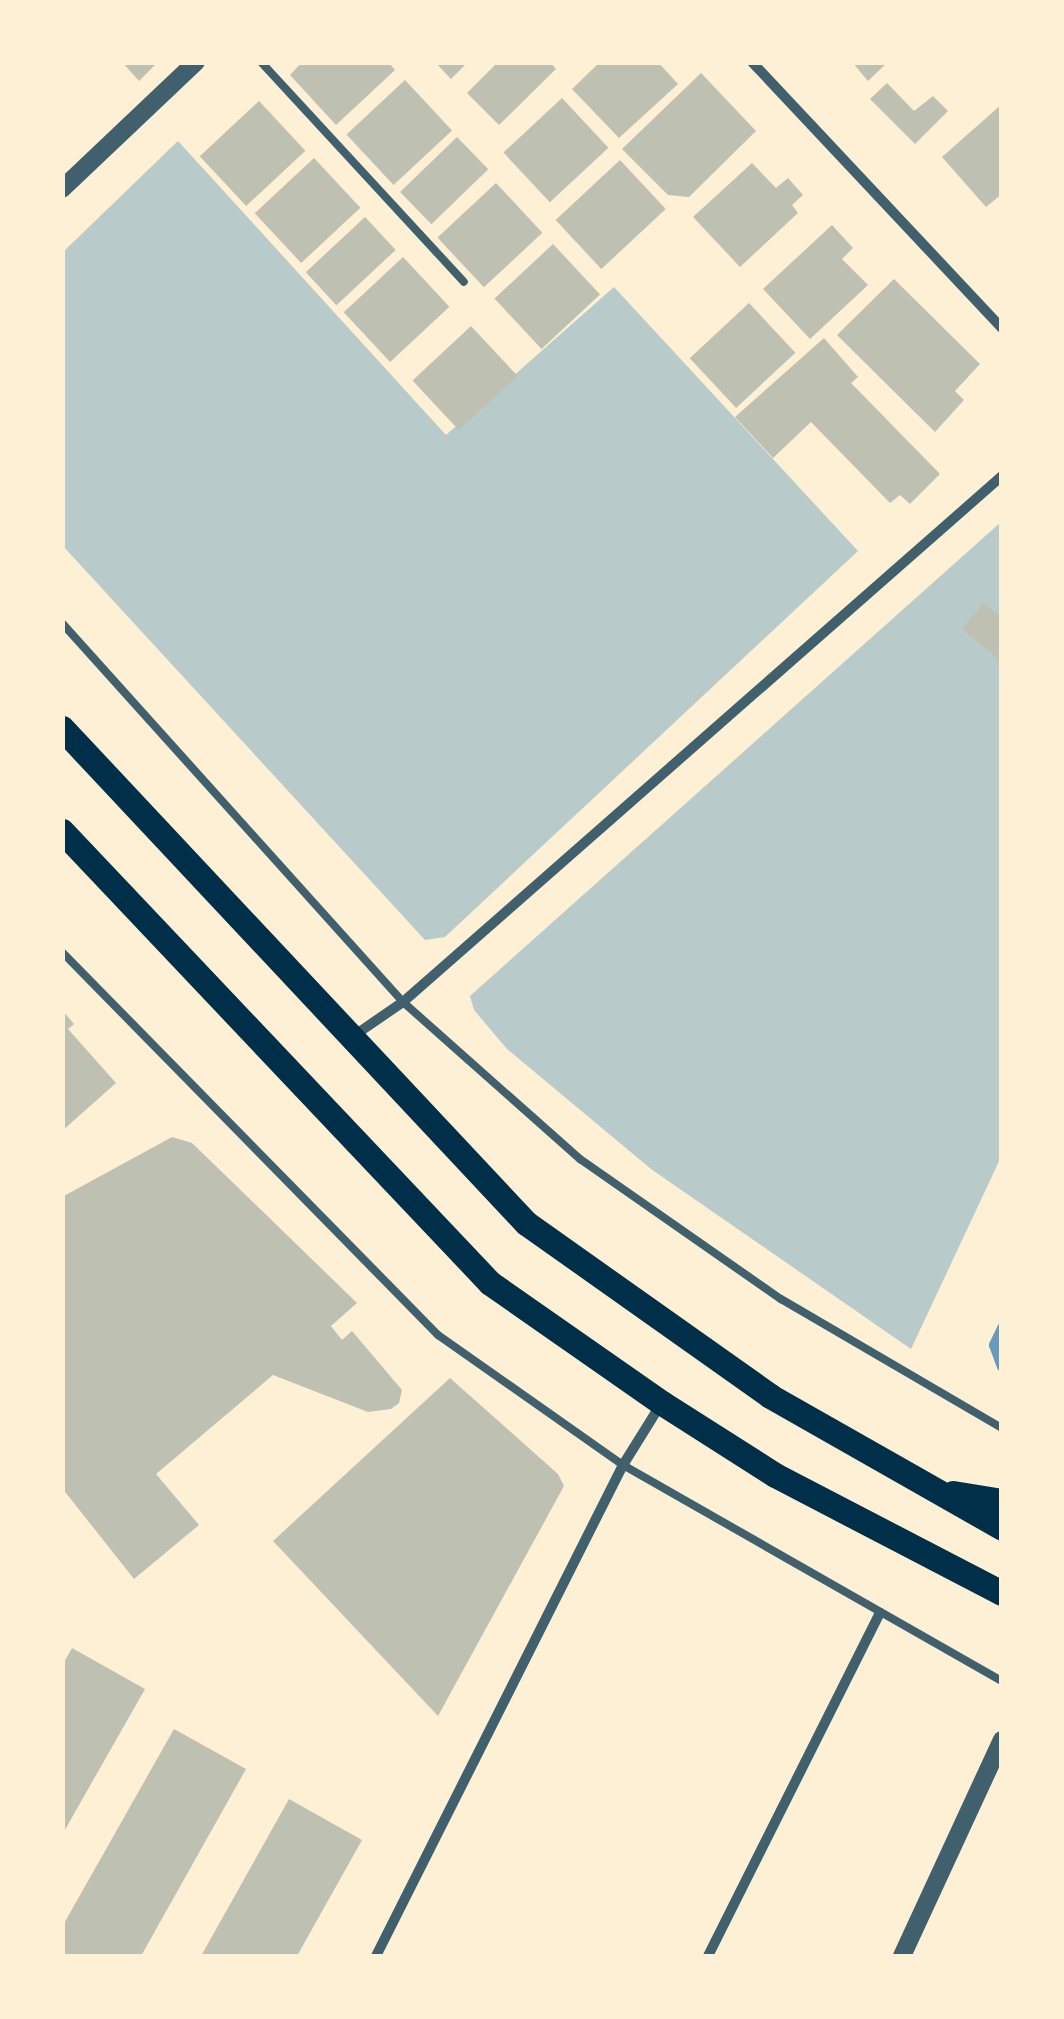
<!DOCTYPE html>
<style>
body{margin:0}
#map{position:relative;width:1064px;height:2019px;overflow:hidden;background:#fdf0d5;font-family:"Libre Baskerville",serif}
div>[style]{position:absolute}
.green>*{inset:0;background:#b9caca}
.stream>*{height:10px;margin:-5px;padding:0 5px;transform-origin:5px;border-radius:5px;background:#669bbc}
.building>*{inset:0;background:#bec0b2;transform-origin:0 0}
.service>*{height:8px;margin:-4px;padding:0 4px;transform-origin:4px;border-radius:4px;background:#3f606c}
.minor>*{height:10px;margin:-5px;padding:0 5px;transform-origin:5px;border-radius:5px;background:#3f606c}
.tertiary>*{height:18px;margin:-9px;padding:0 9px;transform-origin:9px;border-radius:9px;background:#3f606c}
.primary>*{height:25px;margin:-12.5px;padding:0 12.5px;transform-origin:12.5px;border-radius:12.5px;background:#003049}
span{translate:-50% -50%;white-space:nowrap;text-align:center;line-height:1.15;-webkit-text-stroke:10px #fdf0d5;paint-order:stroke}
.frame{position:absolute;inset:0;border:65px solid #fdf0d5;pointer-events:none}
</style>
<div id="map">
<div class="green">
<div style="clip-path:polygon(178px 141px,446px 435px,614px 287px,858px 551px,445px 937px,425px 940px,63px 546px,63px 252px)"></div>
<div style="clip-path:polygon(1001px 522px,1001px 1157px,911px 1349px,651px 1169px,507px 1049px,474px 1010px,470px 996px)"></div>
</div>
<div class="stream">
<div style="left:1002px;top:1328px;width:19px;rotate:115deg"></div>
<div style="left:994px;top:1345px;width:23px;rotate:70deg"></div>
</div>
<div class="building">
<div style="clip-path:polygon(122px 62px,158px 62px,139px 81px)"></div>
<div style="clip-path:polygon(302px 62px,388px 62px,395px 70px,336px 125px,290px 75px)"></div>
<div style="clip-path:polygon(435px 62px,468px 62px,451px 79px)"></div>
<div style="clip-path:polygon(498px 62px,550px 62px,556px 69px,499px 125px,467px 93px)"></div>
<div style="clip-path:polygon(600px 62px,658px 62px,678px 84px,619px 138px,572px 89px)"></div>
<div style="clip-path:polygon(852px 62px,888px 62px,868px 81px)"></div>
<div style="clip-path:polygon(701px 73px,756px 131px,689px 197px,668px 195px,622px 149px)"></div>
<div style="left:405px;top:80px;width:69px;height:80px;rotate:47deg"></div>
<div style="clip-path:polygon(887px 83px,914px 111px,933px 96px,948px 111px,915px 144px,870px 99px)"></div>
<div style="left:562px;top:98px;width:68px;height:80px;rotate:47deg"></div>
<div style="left:259px;top:101px;width:68px;height:81px;rotate:47deg"></div>
<div style="clip-path:polygon(1002px 104px,1002px 194px,986px 207px,942px 157px)"></div>
<div style="left:457px;top:137px;width:45px;height:79px;rotate:46deg"></div>
<div style="left:314px;top:158px;width:68px;height:81px;rotate:47deg"></div>
<div style="left:620px;top:160px;width:67px;height:88px;rotate:47deg"></div>
<div style="clip-path:polygon(752px 163px,776px 188px,788px 178px,803px 195px,792px 205px,798px 213px,740px 267px,693px 217px)"></div>
<div style="left:496px;top:183px;width:68px;height:80px;rotate:47deg"></div>
<div style="left:365px;top:217px;width:45px;height:81px;rotate:47deg"></div>
<div style="clip-path:polygon(832px 225px,853px 248px,842px 259px,868px 285px,810px 339px,763px 289px)"></div>
<div style="left:553px;top:244px;width:69px;height:80px;rotate:47deg"></div>
<div style="left:403px;top:257px;width:68px;height:81px;rotate:47deg"></div>
<div style="clip-path:polygon(894px 279px,980px 364px,955px 391px,964px 400px,935px 432px,837px 335px)"></div>
<div style="left:749px;top:303px;width:68px;height:81px;rotate:47deg"></div>
<div style="left:471px;top:326px;width:68px;height:80px;rotate:47deg"></div>
<div style="clip-path:polygon(824px 338px,858px 377px,851px 383px,940px 474px,910px 504px,900px 495px,890px 503px,811px 422px,773px 458px,735px 417px)"></div>
<div style="clip-path:polygon(984px 603px,1002px 618px,1002px 662px,962px 629px)"></div>
<div style="clip-path:polygon(62px 1010px,74px 1024px,68px 1029px,116px 1083px,62px 1131px)"></div>
<div style="clip-path:polygon(172px 1137px,192px 1143px,357px 1303px,331px 1326px,342px 1340px,352px 1331px,402px 1390px,399px 1403px,391px 1409px,368px 1412px,273px 1375px,156px 1474px,199px 1525px,134px 1579px,62px 1488px,62px 1197px)"></div>
<div style="clip-path:polygon(450px 1378px,558px 1474px,564px 1486px,438px 1716px,273px 1541px)"></div>
<div style="clip-path:polygon(72px 1648px,145px 1689px,62px 1835px,62px 1666px)"></div>
<div style="clip-path:polygon(174px 1729px,246px 1769px,141px 1956px,62px 1956px,62px 1927px)"></div>
<div style="clip-path:polygon(289px 1799px,362px 1840px,297px 1956px,201px 1956px)"></div>
</div>
<div class="service">
<div style="left:261px;top:62px;width:299px;rotate:47.3deg"></div>
<div style="left:62px;top:623px;width:510px;rotate:48.02deg"></div>
<div style="left:403px;top:1002px;width:237px;rotate:41.6deg"></div>
<div style="left:580px;top:1159px;width:245px;rotate:34.9deg"></div>
<div style="left:781px;top:1299px;width:256px;rotate:30.3deg"></div>
<div style="left:62px;top:952px;width:537px;rotate:45.53deg"></div>
<div style="left:438px;top:1335px;width:226px;rotate:35.1deg"></div>
<div style="left:623px;top:1465px;width:436px;rotate:29.7deg"></div>
</div>
<div class="minor">
<div style="left:752px;top:62px;width:365px;rotate:46.8deg"></div>
<div style="left:352px;top:1037px;width:62px;rotate:-34.5deg"></div>
<div style="left:403px;top:1002px;width:797px;rotate:-41.29deg"></div>
<div style="left:376px;top:1956px;width:550px;rotate:-63.3deg"></div>
<div style="left:623px;top:1465px;width:72px;rotate:-58.1deg"></div>
<div style="left:708px;top:1956px;width:384px;rotate:-63.4deg"></div>
</div>
<div class="tertiary">
<div style="left:62px;top:189px;width:185px;rotate:-43.5deg"></div>
<div style="left:902px;top:1956px;width:238px;rotate:-65.2deg"></div>
</div>
<div class="primary">
<div style="left:62px;top:728px;width:678px;rotate:46.85deg"></div>
<div style="left:526px;top:1223px;width:299px;rotate:35.3deg"></div>
<div style="left:770px;top:1396px;width:267px;rotate:29.6deg"></div>
<div style="left:62px;top:831px;width:622px;rotate:46.56deg"></div>
<div style="left:490px;top:1283px;width:210px;rotate:34.9deg"></div>
<div style="left:662px;top:1403px;width:134px;rotate:32.5deg"></div>
<div style="left:775px;top:1475px;width:256px;rotate:27.5deg"></div>
<div style="left:953px;top:1493px;width:50px;rotate:9.3deg"></div>
</div>
<div class="frame"></div>
</div>
